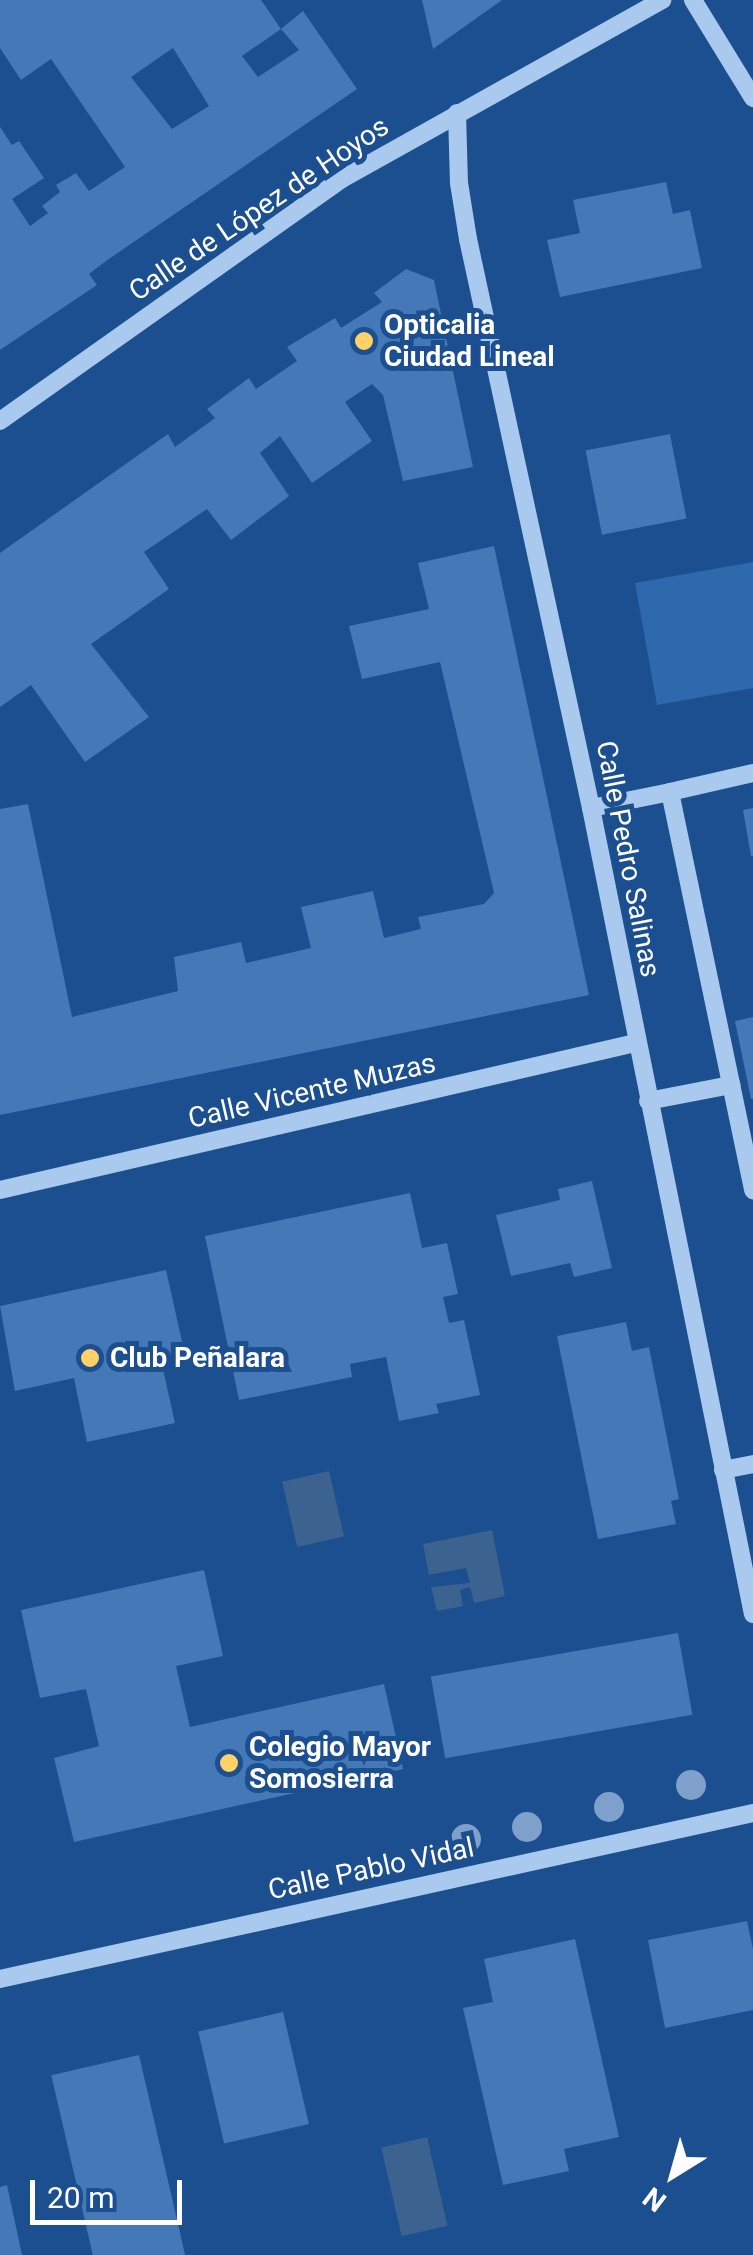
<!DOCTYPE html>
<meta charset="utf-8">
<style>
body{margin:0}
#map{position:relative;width:753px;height:2255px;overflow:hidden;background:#1b4f8f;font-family:Roboto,sans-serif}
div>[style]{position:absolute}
.green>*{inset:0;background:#2e69ad}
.water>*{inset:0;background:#3c6290;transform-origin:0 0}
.building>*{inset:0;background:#4478b7;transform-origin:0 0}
.minor>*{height:18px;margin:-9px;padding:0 9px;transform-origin:9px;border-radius:9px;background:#a9c9ee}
.trees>*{width:30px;height:30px;margin:-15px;border-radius:50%;background:#7ea0ca}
.dots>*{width:28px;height:28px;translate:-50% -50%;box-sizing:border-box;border:5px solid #1b4f8f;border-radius:50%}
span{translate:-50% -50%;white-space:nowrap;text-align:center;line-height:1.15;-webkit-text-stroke:10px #1b4f8f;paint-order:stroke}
.street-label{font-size:28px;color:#fff}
.poi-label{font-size:28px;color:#fff;font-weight:700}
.left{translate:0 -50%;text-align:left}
.north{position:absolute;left:623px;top:2125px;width:100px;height:100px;-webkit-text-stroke:8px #1b4f8f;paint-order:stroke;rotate:217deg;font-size:28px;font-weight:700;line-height:40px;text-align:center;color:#fff}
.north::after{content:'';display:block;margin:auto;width:35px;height:45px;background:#fff;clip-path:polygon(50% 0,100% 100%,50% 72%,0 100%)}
.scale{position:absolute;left:30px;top:2180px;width:152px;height:45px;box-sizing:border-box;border:5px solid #fff;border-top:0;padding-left:12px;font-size:30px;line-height:35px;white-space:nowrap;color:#fff;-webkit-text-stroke:8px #1b4f8f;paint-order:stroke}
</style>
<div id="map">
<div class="green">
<div style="clip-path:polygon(753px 562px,753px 688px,657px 705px,635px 583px)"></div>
</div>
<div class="water">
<div style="left:329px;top:1471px;width:67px;height:48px;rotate:77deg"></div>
<div style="clip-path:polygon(492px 1530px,505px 1596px,474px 1603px,470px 1587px,460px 1590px,463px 1606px,437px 1611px,431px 1587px,470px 1583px,466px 1568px,429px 1575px,423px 1544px)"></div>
<div style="left:427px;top:2137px;width:91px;height:47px;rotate:77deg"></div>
</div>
<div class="building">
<div style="clip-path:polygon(evenodd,0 0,261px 0,281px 29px,242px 56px,258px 77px,299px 50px,281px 29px,303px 11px,357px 89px,106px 261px,89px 274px,97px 285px,0 350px,0 127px,12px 145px,19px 141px,44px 178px,12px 199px,30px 226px,48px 213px,42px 206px,60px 192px,56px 185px,76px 173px,89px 191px,125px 167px,51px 59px,21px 80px,0 48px,0 0,173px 48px,209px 106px,172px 129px,131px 77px,173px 48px)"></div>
<div style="clip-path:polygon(422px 0,502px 0,433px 49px)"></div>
<div style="clip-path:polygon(666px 182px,673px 214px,690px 210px,702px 268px,560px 297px,547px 240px,580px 233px,573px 200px)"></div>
<div style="clip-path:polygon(406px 269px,434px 280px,473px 467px,403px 481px,383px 395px,372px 384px,345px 402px,372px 441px,312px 483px,280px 436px,260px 453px,289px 496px,231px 540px,207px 509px,144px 552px,169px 589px,91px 644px,149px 717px,85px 762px,31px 685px,0 707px,0 553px,168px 434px,175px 447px,215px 418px,207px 409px,249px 378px,256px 389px,297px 361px,287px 347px,335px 318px,341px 328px,382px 302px,374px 293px)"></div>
<div style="left:670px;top:434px;width:86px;height:86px;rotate:79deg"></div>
<div style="clip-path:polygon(494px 546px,589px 995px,0 1115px,0 809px,28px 804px,72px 1017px,178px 991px,174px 957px,241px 942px,246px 963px,311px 948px,301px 907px,373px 891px,384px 938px,421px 929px,418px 917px,484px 904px,494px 893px,440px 662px,362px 679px,349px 626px,429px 609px,418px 563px)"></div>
<div style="clip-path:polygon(753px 808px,753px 856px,751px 856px,743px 810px)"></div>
<div style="clip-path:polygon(753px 1017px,753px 1099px,751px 1099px,735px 1021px)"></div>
<div style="clip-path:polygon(592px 1181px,612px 1268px,574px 1277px,570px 1263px,511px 1276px,496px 1215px,560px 1200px,558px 1189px)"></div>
<div style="clip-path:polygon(410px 1193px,422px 1248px,447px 1243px,458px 1294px,443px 1297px,449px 1323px,464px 1320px,480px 1395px,436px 1404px,439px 1413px,399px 1421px,386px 1357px,350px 1364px,352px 1377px,239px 1400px,205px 1236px)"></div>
<div style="clip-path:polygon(166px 1270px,185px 1355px,161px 1360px,175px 1423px,87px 1442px,74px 1378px,15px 1391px,0 1306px)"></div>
<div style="clip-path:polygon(626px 1322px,632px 1351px,649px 1347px,679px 1499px,671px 1501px,676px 1524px,598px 1539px,557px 1336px)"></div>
<div style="clip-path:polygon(204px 1570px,223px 1656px,176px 1666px,190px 1727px,384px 1684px,403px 1769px,74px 1842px,54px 1758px,99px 1746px,86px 1689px,40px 1698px,21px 1610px)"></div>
<div style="left:678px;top:1633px;width:83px;height:251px;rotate:80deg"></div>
<div style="clip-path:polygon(747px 1921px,753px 1949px,753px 2010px,665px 2028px,648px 1940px)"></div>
<div style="clip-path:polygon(575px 1939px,619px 2137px,564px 2149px,569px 2171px,503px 2185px,463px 2008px,493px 2002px,484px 1959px)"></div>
<div style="left:283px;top:2012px;width:115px;height:87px;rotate:77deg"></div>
<div style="left:139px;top:2055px;width:205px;height:90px;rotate:77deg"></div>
<div style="clip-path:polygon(7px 2185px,22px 2255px,0 2255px,0 2187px)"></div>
</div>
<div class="minor">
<div style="left:693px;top:0;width:115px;rotate:58.5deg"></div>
<div style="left:457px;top:113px;width:70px;rotate:88.4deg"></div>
<div style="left:459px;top:183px;width:57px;rotate:80.9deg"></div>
<div style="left:468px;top:239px;width:582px;rotate:77.8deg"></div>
<div style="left:591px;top:808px;width:822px;rotate:78.64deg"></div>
<div style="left:0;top:421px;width:419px;rotate:-35.3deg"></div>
<div style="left:342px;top:179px;width:367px;rotate:-29.2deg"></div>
<div style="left:670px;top:792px;width:85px;rotate:-12.9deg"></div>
<div style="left:591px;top:808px;width:81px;rotate:-11.4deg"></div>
<div style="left:670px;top:792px;width:407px;rotate:78.2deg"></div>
<div style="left:648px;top:1101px;width:85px;rotate:-10.9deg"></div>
<div style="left:0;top:1190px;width:652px;rotate:-13.03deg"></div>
<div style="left:723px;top:1470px;width:31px;rotate:-11deg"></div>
<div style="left:0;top:1979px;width:771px;rotate:-12.43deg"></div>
</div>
<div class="trees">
<div style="left:691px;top:1785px"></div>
<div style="left:609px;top:1807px"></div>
<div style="left:527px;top:1827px"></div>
<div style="left:466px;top:1839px"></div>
</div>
<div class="dots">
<div style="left:364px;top:341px;background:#ffd166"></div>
<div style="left:90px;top:1358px;background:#ffd166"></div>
<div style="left:229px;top:1763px;background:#ffd166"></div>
</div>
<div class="street-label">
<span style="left:259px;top:209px;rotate:-34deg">Calle de López de Hoyos</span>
<span style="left:628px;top:859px;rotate:79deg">Calle Pedro Salinas</span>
<span style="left:312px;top:1091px;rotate:-13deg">Calle Vicente Muzas</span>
<span style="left:371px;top:1869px;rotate:-12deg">Calle Pablo Vidal</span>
</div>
<div class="poi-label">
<span class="left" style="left:384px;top:341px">Opticalia<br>Ciudad Lineal</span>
<span class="left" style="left:110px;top:1358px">Club Peñalara</span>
<span class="left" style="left:249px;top:1763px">Colegio Mayor<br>Somosierra</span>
</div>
<div class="north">N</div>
<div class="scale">20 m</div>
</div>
